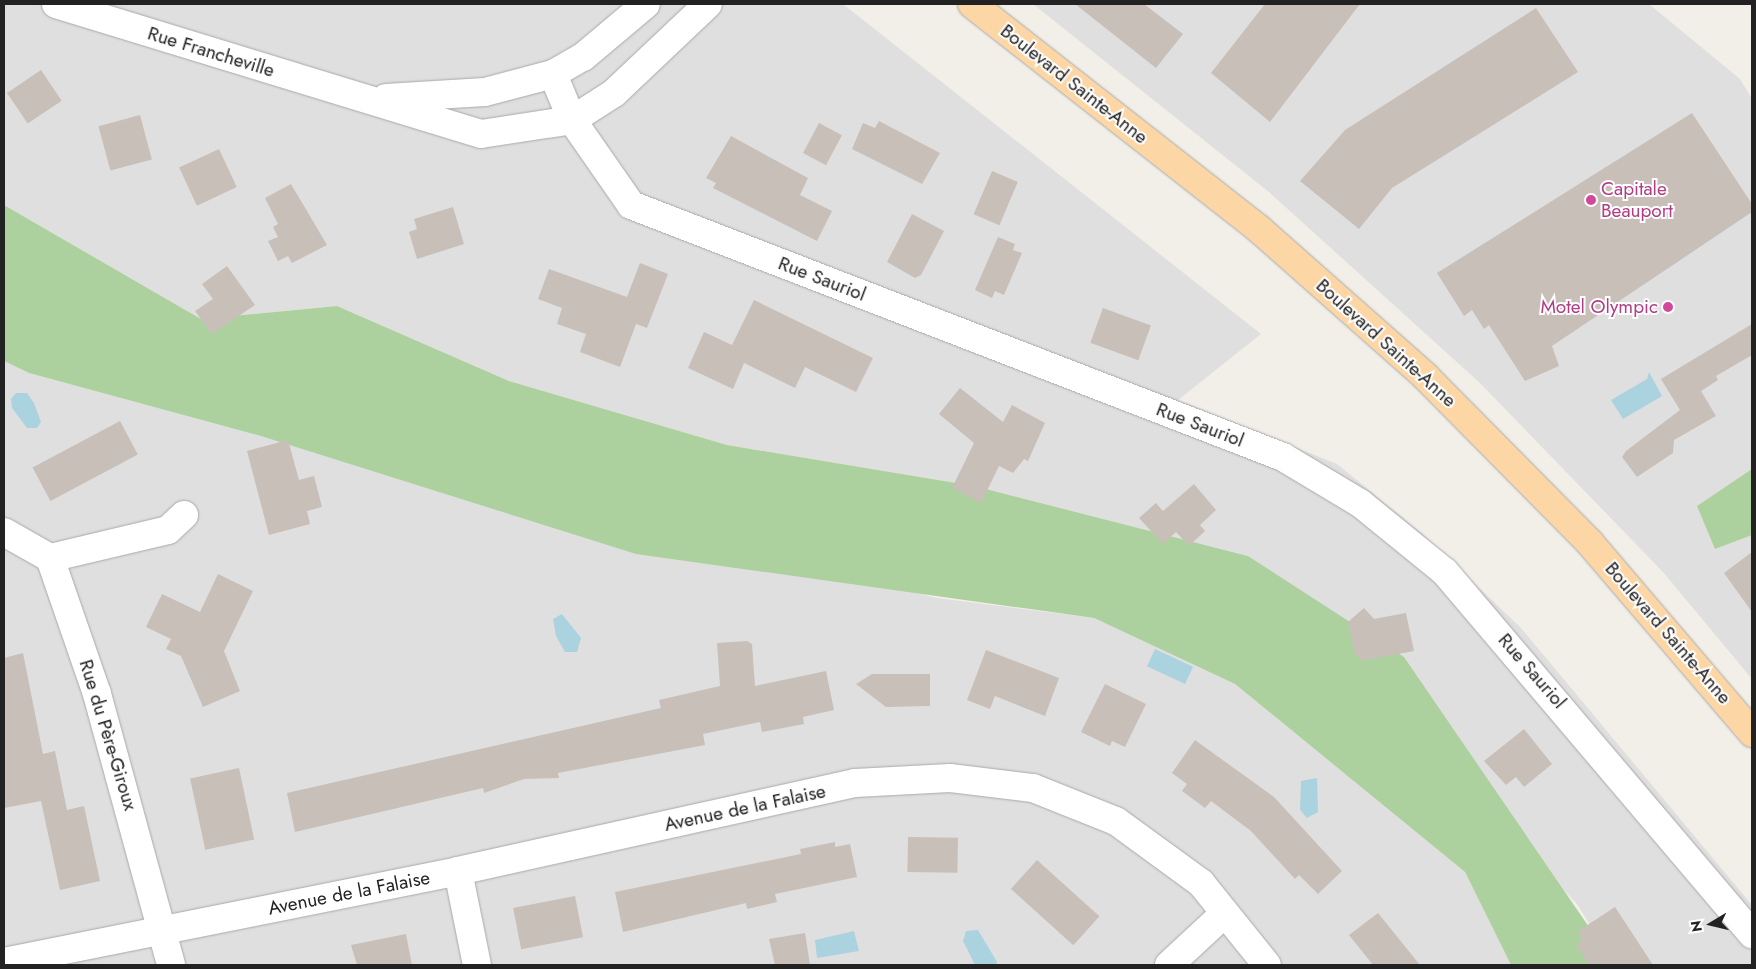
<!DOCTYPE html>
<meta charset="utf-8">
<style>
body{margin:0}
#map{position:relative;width:1756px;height:969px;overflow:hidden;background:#f2efe9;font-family:Jost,sans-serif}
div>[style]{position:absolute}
.residential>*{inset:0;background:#e0dfdf}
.forest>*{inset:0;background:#add19e}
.water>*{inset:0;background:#aad3df;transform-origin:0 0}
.building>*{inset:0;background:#c7bfb8;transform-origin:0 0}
.roads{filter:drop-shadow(0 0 1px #a9a9a9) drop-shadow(0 0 1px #a9a9a9)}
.minor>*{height:28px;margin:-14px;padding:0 14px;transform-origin:14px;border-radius:14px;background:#fff}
.major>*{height:28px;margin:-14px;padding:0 14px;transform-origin:14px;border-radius:14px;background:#fcd6a4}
.dots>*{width:14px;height:14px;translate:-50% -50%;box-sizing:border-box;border:2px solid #fff;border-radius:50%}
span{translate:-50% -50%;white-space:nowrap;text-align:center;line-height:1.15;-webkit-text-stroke:4px #fff;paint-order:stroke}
.street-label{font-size:19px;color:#222}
.hotel-label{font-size:19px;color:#b23c85}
.left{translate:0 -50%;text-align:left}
.right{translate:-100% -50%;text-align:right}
.frame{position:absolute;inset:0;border:5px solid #222;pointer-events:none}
.north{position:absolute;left:1686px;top:899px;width:50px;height:50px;-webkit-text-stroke:4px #fff;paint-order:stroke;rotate:261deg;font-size:14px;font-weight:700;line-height:20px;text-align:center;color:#222}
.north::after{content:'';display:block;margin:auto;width:18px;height:22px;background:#222;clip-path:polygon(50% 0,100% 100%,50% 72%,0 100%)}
</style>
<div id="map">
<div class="residential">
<div style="clip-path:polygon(4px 4px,706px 4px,714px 14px,724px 4px,843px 4px,1261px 334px,1178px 400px,1337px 464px,1422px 533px,1521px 628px,1752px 905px,1752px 965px,1615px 965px,1577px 904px,1248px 556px,974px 486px,727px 445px,509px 381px,337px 306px,201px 319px,4px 205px)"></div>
<div style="clip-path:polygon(1033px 4px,1649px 4px,1740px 79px,1752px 99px,1752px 679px,1663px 572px,1480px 383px,1269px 192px)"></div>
<div style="clip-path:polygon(4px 361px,29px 373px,261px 436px,937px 598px,1094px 618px,1235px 684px,1465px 872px,1511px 965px,4px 965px)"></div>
</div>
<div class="forest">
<div style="clip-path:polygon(4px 205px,201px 319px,337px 306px,509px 381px,727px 445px,974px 486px,1248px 556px,1404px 657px,1615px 965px,1511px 965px,1465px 872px,1235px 684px,1094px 618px,636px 554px,261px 436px,29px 373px,4px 361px)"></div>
<div style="clip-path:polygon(1752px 469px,1752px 535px,1715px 549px,1697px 506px)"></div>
</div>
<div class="water">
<div style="clip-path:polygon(1649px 372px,1662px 396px,1623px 419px,1611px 400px,1647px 379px)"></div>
<div style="clip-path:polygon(16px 393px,27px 393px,34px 403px,41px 422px,37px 428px,27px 428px,12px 408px,11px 399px)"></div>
<div style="clip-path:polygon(562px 614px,581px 638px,577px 652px,565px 652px,556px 636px,553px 619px)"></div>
<div style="left:1155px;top:649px;width:42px;height:19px;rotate:25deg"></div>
<div style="clip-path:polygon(1317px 778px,1318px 812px,1307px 818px,1300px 810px,1301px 781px)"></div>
<div style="clip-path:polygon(978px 930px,997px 962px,996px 965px,975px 965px,963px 941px,966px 931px)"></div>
<div style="clip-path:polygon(854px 931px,859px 951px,817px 958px,815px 940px)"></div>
</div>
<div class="building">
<div style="clip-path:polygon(1075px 4px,1144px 4px,1183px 34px,1156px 68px)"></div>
<div style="clip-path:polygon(1265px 4px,1360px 4px,1270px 122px,1211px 73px)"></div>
<div style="clip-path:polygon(1536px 8px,1578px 72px,1392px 188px,1359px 229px,1300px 181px,1345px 130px)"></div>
<div style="left:41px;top:70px;width:37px;height:41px;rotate:56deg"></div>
<div style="clip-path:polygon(1692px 113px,1752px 204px,1752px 212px,1552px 346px,1559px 366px,1525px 381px,1489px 325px,1484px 329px,1472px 310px,1464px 316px,1437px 273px)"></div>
<div style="left:140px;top:115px;width:46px;height:43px;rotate:75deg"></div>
<div style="clip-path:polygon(879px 121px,940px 153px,922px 184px,852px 149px,863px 123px,875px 128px)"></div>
<div style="left:819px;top:123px;width:26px;height:34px;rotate:28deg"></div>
<div style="clip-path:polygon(731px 136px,808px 178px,800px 195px,832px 211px,817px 241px,713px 188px,716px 183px,706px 178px)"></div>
<div style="left:219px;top:149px;width:42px;height:44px;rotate:65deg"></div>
<div style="left:992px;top:171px;width:28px;height:47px;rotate:23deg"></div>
<div style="clip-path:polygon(291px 184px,327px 245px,292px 263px,288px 256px,278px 261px,268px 241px,278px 237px,273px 227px,278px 224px,265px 198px)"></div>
<div style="clip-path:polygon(453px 207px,464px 244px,417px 259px,409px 232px,417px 229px,414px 219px)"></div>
<div style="clip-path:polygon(912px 214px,944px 231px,921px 275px,915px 278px,887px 262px)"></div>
<div style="clip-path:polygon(998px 237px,1015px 244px,1013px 250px,1022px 253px,1004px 295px,995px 291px,992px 298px,975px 290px)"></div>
<div style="clip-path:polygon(640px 263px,668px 274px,647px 328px,636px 324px,620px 367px,580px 352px,586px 334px,557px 324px,562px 308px,538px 299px,549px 269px,627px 297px)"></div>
<div style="clip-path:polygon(227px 266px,255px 305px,212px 334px,195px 311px,213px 299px,202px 284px)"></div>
<div style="clip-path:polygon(754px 300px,873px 358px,856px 392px,805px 367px,795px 388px,744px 363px,733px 389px,688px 368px,704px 332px,732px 345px)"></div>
<div style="left:1103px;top:308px;width:51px;height:37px;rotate:20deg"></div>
<div style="clip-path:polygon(1752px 324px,1752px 355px,1716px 376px,1718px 380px,1701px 391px,1716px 416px,1674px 440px,1673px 453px,1637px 477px,1622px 457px,1626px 451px,1680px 410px,1661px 379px)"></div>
<div style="clip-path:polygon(960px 388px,1003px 422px,1012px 405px,1045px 423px,1028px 461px,1024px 459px,1013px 473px,999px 466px,981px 503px,952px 488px,974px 443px,939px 414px)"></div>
<div style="left:120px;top:421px;width:38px;height:99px;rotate:62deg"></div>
<div style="clip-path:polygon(288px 440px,299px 480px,314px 476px,322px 507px,307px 511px,310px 524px,269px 535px,247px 451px)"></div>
<div style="clip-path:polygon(1194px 484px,1216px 510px,1200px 525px,1205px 531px,1189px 546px,1176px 532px,1163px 544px,1139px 518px,1156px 503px,1163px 511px)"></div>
<div style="clip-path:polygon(1752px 552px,1752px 612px,1724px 573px)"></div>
<div style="clip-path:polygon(218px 574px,253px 591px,224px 651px,240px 691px,203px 707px,181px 656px,166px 649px,171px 639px,146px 627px,162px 594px,200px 612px)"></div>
<div style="clip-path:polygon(1364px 608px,1374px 619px,1406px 613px,1414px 651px,1361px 661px,1359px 655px,1355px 656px,1348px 622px)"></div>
<div style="clip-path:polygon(747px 641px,752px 644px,755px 686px,826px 671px,834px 710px,803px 717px,804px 724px,762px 732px,760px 722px,703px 734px,705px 745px,558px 773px,559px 778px,524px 779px,484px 793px,483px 788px,295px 832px,287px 793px,661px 708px,659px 700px,720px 686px,717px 643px)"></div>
<div style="clip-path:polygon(986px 650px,1059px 678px,1045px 716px,995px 696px,990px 709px,967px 700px)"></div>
<div style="clip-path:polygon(23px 653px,43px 754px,55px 751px,67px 810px,84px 806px,100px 881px,60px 890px,41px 801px,4px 808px,4px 658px)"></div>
<div style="clip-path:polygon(872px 674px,930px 674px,930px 706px,886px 707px,856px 684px)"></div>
<div style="clip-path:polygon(1105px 684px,1146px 704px,1125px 747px,1112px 741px,1110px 746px,1081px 732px)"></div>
<div style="clip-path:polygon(1524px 729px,1552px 764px,1524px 787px,1516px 777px,1506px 785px,1484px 761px)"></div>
<div style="clip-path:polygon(1195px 740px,1274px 797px,1342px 871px,1318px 894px,1299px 875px,1295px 879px,1251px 831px,1211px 801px,1205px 808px,1182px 791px,1187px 784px,1172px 773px)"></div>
<div style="left:239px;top:768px;width:73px;height:50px;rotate:78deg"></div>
<div style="left:908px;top:837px;width:50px;height:35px;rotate:1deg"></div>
<div style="clip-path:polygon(835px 842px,835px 847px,850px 844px,857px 877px,775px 894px,777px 902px,747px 909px,746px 903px,623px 932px,615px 892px,801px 854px,800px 849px)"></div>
<div style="left:1037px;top:860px;width:84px;height:39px;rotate:42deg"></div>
<div style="left:575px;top:896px;width:42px;height:63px;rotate:79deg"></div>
<div style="clip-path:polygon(1615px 907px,1653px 965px,1589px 965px,1576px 945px,1582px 941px,1577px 932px)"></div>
<div style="clip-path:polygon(1378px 913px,1420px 965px,1373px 965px,1349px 935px)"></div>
<div style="clip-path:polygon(805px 933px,810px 965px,775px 965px,769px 939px)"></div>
<div style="clip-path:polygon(406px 934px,412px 965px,357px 965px,351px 945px)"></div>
</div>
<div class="roads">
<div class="minor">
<div style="left:56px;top:4px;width:444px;rotate:17deg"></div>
<div style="left:481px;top:134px;width:92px;rotate:-8.7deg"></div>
<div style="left:572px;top:120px;width:50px;rotate:-32.7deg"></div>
<div style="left:614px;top:93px;width:129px;rotate:-43.4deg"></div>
<div style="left:553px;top:74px;width:50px;rotate:67.6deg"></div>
<div style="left:572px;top:120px;width:103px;rotate:55.2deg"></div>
<div style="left:631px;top:205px;width:699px;rotate:21.13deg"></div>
<div style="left:1283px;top:457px;width:90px;rotate:30.9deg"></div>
<div style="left:1360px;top:503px;width:109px;rotate:39.1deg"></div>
<div style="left:1445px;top:572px;width:475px;rotate:49.7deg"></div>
<div style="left:386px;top:98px;width:99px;rotate:-3.5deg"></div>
<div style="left:485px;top:92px;width:70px;rotate:-14.8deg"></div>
<div style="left:553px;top:74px;width:34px;rotate:-30deg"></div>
<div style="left:583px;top:57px;width:82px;rotate:-40.1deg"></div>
<div style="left:4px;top:532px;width:53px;rotate:29.5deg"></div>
<div style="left:50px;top:558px;width:144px;rotate:70.9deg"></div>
<div style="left:97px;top:694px;width:281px;rotate:74.7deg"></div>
<div style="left:50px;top:558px;width:121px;rotate:-13.3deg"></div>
<div style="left:168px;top:530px;width:22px;rotate:-43deg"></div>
<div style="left:458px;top:871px;width:96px;rotate:78.6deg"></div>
<div style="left:4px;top:962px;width:463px;rotate:-11.3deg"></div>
<div style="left:458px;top:871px;width:407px;rotate:-12.5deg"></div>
<div style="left:855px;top:783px;width:95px;rotate:-3deg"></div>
<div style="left:950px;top:778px;width:84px;rotate:6.9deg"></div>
<div style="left:1033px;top:788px;width:89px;rotate:21.7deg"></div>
<div style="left:1116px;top:821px;width:105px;rotate:36.1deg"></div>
<div style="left:1201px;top:883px;width:105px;rotate:51.2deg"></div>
<div style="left:1169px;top:965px;width:76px;rotate:-42.9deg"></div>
</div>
<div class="major">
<div style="left:972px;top:4px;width:365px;rotate:38.1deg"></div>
<div style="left:1259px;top:229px;width:223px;rotate:41.5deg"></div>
<div style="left:1426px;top:377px;width:233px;rotate:45.3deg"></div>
<div style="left:1590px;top:543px;width:250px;rotate:49.5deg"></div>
</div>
</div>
<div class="dots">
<div style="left:1591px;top:200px;background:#d1479c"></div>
<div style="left:1668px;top:307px;background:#d1479c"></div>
</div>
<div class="street-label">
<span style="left:211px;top:52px;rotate:17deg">Rue Francheville</span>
<span style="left:1074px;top:84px;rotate:38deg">Boulevard Sainte-Anne</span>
<span style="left:822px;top:279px;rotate:21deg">Rue Sauriol</span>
<span style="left:1386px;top:343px;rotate:42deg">Boulevard Sainte-Anne</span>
<span style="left:1200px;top:425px;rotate:21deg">Rue Sauriol</span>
<span style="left:1668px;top:633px;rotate:49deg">Boulevard Sainte-Anne</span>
<span style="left:1532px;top:671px;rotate:49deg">Rue Sauriol</span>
<span style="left:108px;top:735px;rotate:73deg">Rue du Père-Giroux</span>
<span style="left:745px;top:808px;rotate:-12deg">Avenue de la Falaise</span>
<span style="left:349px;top:893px;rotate:-11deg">Avenue de la Falaise</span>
</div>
<div class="hotel-label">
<span class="left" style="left:1601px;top:200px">Capitale<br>Beauport</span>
<span class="right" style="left:1658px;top:307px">Motel Olympic</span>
</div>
<div class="frame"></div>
<div class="north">N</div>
</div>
